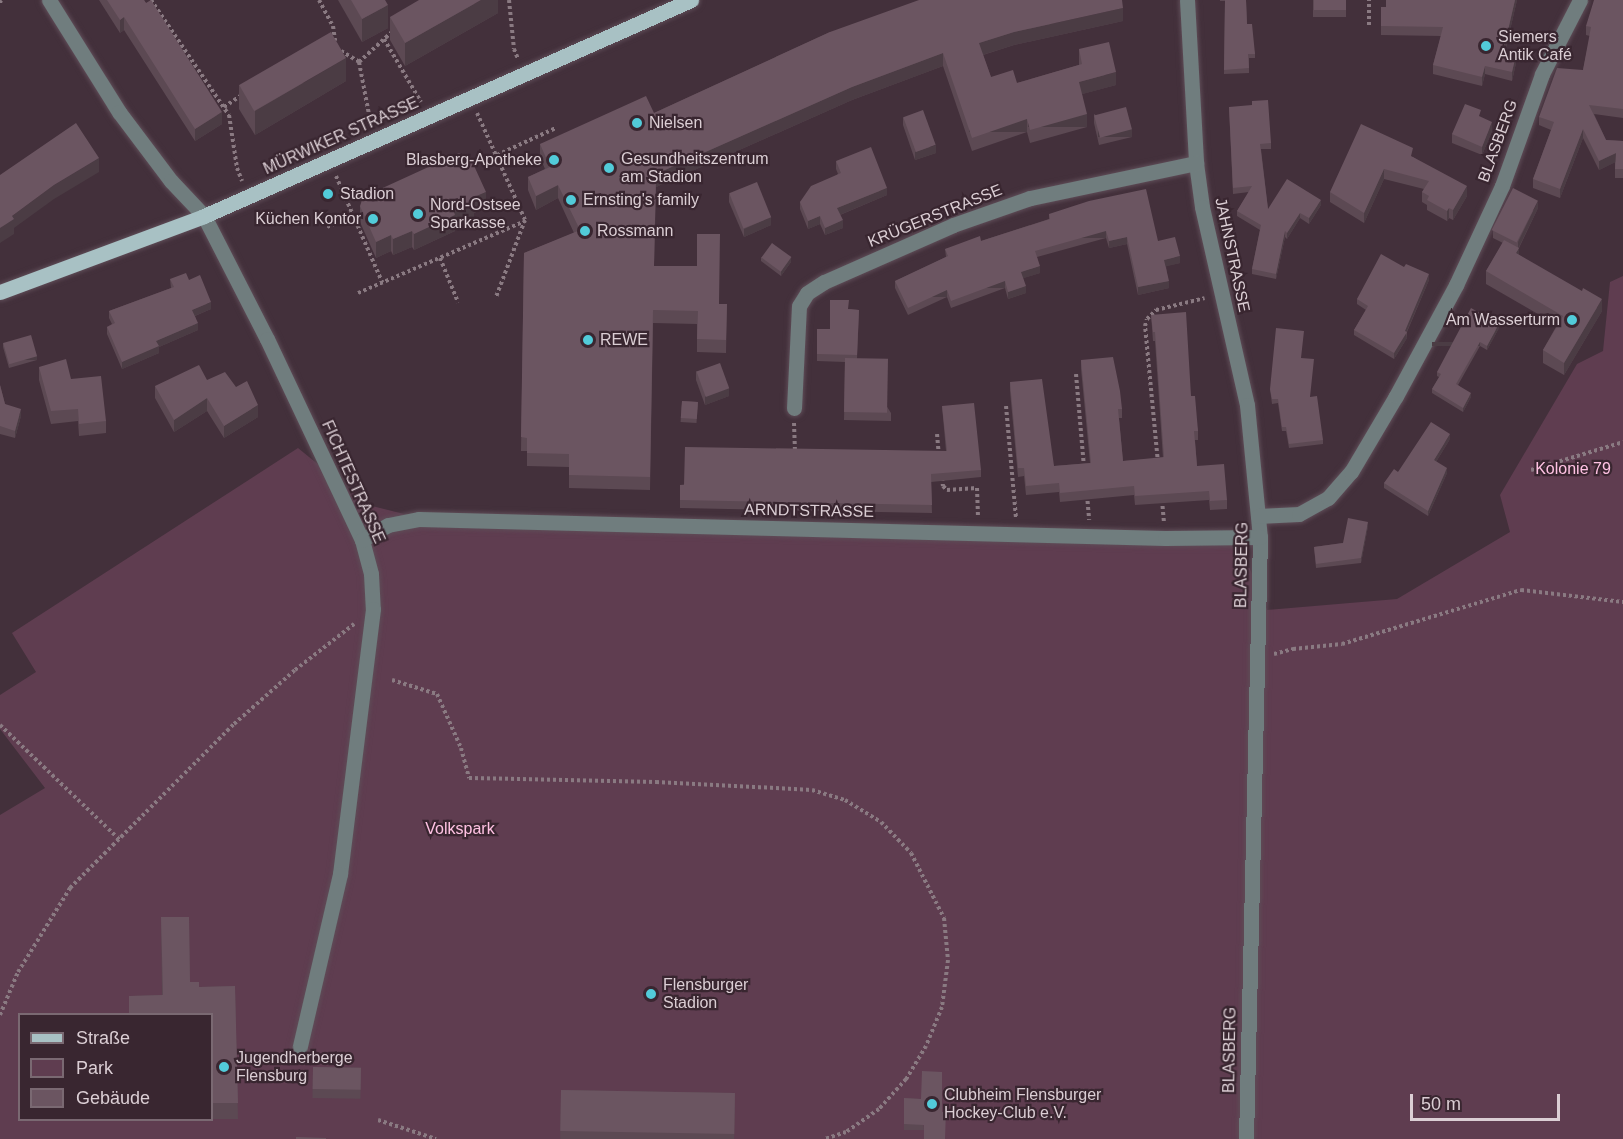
<!DOCTYPE html>
<meta charset="utf-8">
<style>
body{margin:0}
#map{position:relative;width:1623px;height:1139px;overflow:hidden;background:#43303b;font-family:Arial,sans-serif}
div>[style]{position:absolute}
.green>*{inset:0;background:#5f3d50}
.path>*{height:4px;margin-top:-2px;transform-origin:0;background:repeating-linear-gradient(90deg,#8a7a82 0 3px,transparent 0 6px)}
.roads{filter:drop-shadow(0 0 2px #5e4c57) drop-shadow(0 0 2px #5e4c57)}
.minor>*{height:15px;margin:-7.5px;padding:0 7.5px;transform-origin:7.5px;border-radius:7.5px;background:#707d7e}
.major>*{height:15px;margin:-7.5px;padding:0 7.5px;transform-origin:7.5px;border-radius:7.5px;background:#a8c1c4}
.wall>*{inset:0;background:#5c4953;transform-origin:0 0}
.shaded-wall>*{inset:0;background:#4b3c44;transform-origin:0 0}
.building>*{inset:0;background:#6b5561;transform-origin:0 0}
.dots>*{width:16px;height:16px;translate:-50% -50%;box-sizing:border-box;border:3px solid #392630;border-radius:50%}
span{translate:-50% -50%;white-space:nowrap;text-align:center;line-height:1.15;-webkit-text-stroke:4.5px #392630;paint-order:stroke}
.poi-label{font-size:16px;color:#dbced4}
.left{translate:0 -50%;text-align:left}
.right{translate:-100% -50%;text-align:right}
.street-label{font-size:16px;color:#dbced4}
.park-label{font-size:16px;color:#ffc2e3}
.legend{position:absolute;left:18px;top:1013px;width:195px;height:108px;box-sizing:border-box;background:#392630;border:2px solid #7a6972;margin:0;padding:8px 10px;list-style:none;font-size:18px;color:#dbced4}
.legend li{display:flex;align-items:center;gap:12px;height:30px}
.legend b{width:30px;border:2px solid #7a6972}
.scale{position:absolute;left:1410px;top:1094px;width:150px;height:27px;box-sizing:border-box;border:3px solid #dbced4;border-top:0;padding-left:8px;font-size:18px;line-height:21px;white-space:nowrap;color:#dbced4;-webkit-text-stroke:4px #392630;paint-order:stroke}
</style>
<div id="map">
<div class="green">
<div style="clip-path:polygon(evenodd,1623px 276px,1623px 1139px,0 1139px,0 815px,45px 788px,0 729px,0 695px,36px 672px,12px 633px,298px 448px,368px 505px,420px 518px,1237px 538px,1267px 610px,1397px 599px,1510px 532px,1500px 495px,1577px 364px,1603px 351px,1610px 282px,1623px 276px,20px 1014px,212px 1014px,212px 1120px,20px 1120px,20px 1014px)"></div>
</div>
<div class="path">
<div style="left:151px;top:0;width:139px;rotate:55.9deg"></div>
<div style="left:229px;top:115px;width:54px;rotate:81.4deg"></div>
<div style="left:237px;top:168px;width:14px;rotate:69deg"></div>
<div style="left:319px;top:0;width:30px;rotate:62deg"></div>
<div style="left:333px;top:26px;width:15px;rotate:82deg"></div>
<div style="left:509px;top:0;width:49px;rotate:84.2deg"></div>
<div style="left:514px;top:49px;width:11px;rotate:68deg"></div>
<div style="left:0;top:3px;width:3px;rotate:-72deg"></div>
<div style="left:1369px;top:25px;width:25px;rotate:-90deg"></div>
<div style="left:384px;top:39px;width:73px;rotate:59.6deg"></div>
<div style="left:341px;top:51px;width:21px;rotate:31deg"></div>
<div style="left:359px;top:62px;width:64px;rotate:79.2deg"></div>
<div style="left:359px;top:62px;width:47px;rotate:-42.4deg"></div>
<div style="left:224px;top:107px;width:22px;rotate:-34deg"></div>
<div style="left:477px;top:113px;width:117px;rotate:65.8deg"></div>
<div style="left:525px;top:220px;width:82px;rotate:110.6deg"></div>
<div style="left:497px;top:155px;width:65px;rotate:-24.6deg"></div>
<div style="left:336px;top:176px;width:116px;rotate:66.5deg"></div>
<div style="left:327px;top:227px;width:28px;rotate:-23deg"></div>
<div style="left:440px;top:258px;width:48px;rotate:67.8deg"></div>
<div style="left:358px;top:293px;width:182px;rotate:-23.3deg"></div>
<div style="left:1076px;top:374px;width:93px;rotate:85.1deg"></div>
<div style="left:1006px;top:406px;width:112px;rotate:84.9deg"></div>
<div style="left:794px;top:423px;width:29px;rotate:88deg"></div>
<div style="left:937px;top:434px;width:22px;rotate:85deg"></div>
<div style="left:1158px;top:463px;width:138px;rotate:-95.4deg"></div>
<div style="left:1145px;top:326px;width:7px;rotate:-74deg"></div>
<div style="left:1147px;top:319px;width:13px;rotate:-45deg"></div>
<div style="left:1156px;top:310px;width:50px;rotate:-13.8deg"></div>
<div style="left:1531px;top:470px;width:96px;rotate:-16.9deg"></div>
<div style="left:942px;top:478px;width:8px;rotate:83deg"></div>
<div style="left:943px;top:486px;width:6px;rotate:45deg"></div>
<div style="left:947px;top:490px;width:30px;rotate:-4deg"></div>
<div style="left:977px;top:488px;width:29px;rotate:88deg"></div>
<div style="left:1087px;top:495px;width:25px;rotate:85deg"></div>
<div style="left:1162px;top:500px;width:22px;rotate:85deg"></div>
<div style="left:1274px;top:654px;width:20px;rotate:-15deg"></div>
<div style="left:1293px;top:649px;width:49px;rotate:-5.8deg"></div>
<div style="left:1342px;top:644px;width:187px;rotate:-16.8deg"></div>
<div style="left:1521px;top:590px;width:103px;rotate:6.7deg"></div>
<div style="left:392px;top:680px;width:47px;rotate:17.3deg"></div>
<div style="left:437px;top:694px;width:59px;rotate:66deg"></div>
<div style="left:461px;top:748px;width:31px;rotate:75deg"></div>
<div style="left:469px;top:778px;width:187px;rotate:1.2deg"></div>
<div style="left:656px;top:782px;width:156px;rotate:2.9deg"></div>
<div style="left:812px;top:790px;width:34px;rotate:17deg"></div>
<div style="left:845px;top:800px;width:42px;rotate:31.4deg"></div>
<div style="left:881px;top:822px;width:43px;rotate:45.9deg"></div>
<div style="left:911px;top:853px;width:73px;rotate:63.1deg"></div>
<div style="left:944px;top:918px;width:42px;rotate:84.6deg"></div>
<div style="left:948px;top:960px;width:47px;rotate:97.3deg"></div>
<div style="left:942px;top:1007px;width:42px;rotate:112.3deg"></div>
<div style="left:926px;top:1046px;width:39px;rotate:121deg"></div>
<div style="left:906px;top:1079px;width:40px;rotate:132deg"></div>
<div style="left:879px;top:1109px;width:40px;rotate:145.1deg"></div>
<div style="left:846px;top:1132px;width:22px;rotate:162deg"></div>
<div style="left:0;top:725px;width:166px;rotate:43.8deg"></div>
<div style="left:0;top:1015px;width:47px;rotate:-67.3deg"></div>
<div style="left:18px;top:972px;width:99px;rotate:-58.2deg"></div>
<div style="left:70px;top:888px;width:232px;rotate:-45deg"></div>
<div style="left:234px;top:724px;width:81px;rotate:-41.5deg"></div>
<div style="left:295px;top:670px;width:75px;rotate:-37.9deg"></div>
<div style="left:378px;top:1120px;width:61px;rotate:18.1deg"></div>
</div>
<div class="roads">
<div class="minor">
<div style="left:49px;top:0;width:132px;rotate:58deg"></div>
<div style="left:119px;top:112px;width:86px;rotate:53deg"></div>
<div style="left:171px;top:181px;width:48px;rotate:46.7deg"></div>
<div style="left:204px;top:216px;width:138px;rotate:62.9deg"></div>
<div style="left:267px;top:339px;width:222px;rotate:64.7deg"></div>
<div style="left:362px;top:540px;width:35px;rotate:75deg"></div>
<div style="left:371px;top:574px;width:35px;rotate:87deg"></div>
<div style="left:373px;top:609px;width:267px;rotate:97.1deg"></div>
<div style="left:340px;top:874px;width:177px;rotate:103.1deg"></div>
<div style="left:1187px;top:0;width:163px;rotate:86.8deg"></div>
<div style="left:1196px;top:163px;width:44px;rotate:82.2deg"></div>
<div style="left:1202px;top:207px;width:203px;rotate:77.2deg"></div>
<div style="left:1247px;top:405px;width:133px;rotate:84.4deg"></div>
<div style="left:1260px;top:537px;width:602px;rotate:91.33deg"></div>
<div style="left:794px;top:408px;width:102px;rotate:-87.2deg"></div>
<div style="left:799px;top:306px;width:15px;rotate:-58deg"></div>
<div style="left:807px;top:293px;width:20px;rotate:-33deg"></div>
<div style="left:824px;top:282px;width:141px;rotate:-23.8deg"></div>
<div style="left:953px;top:225px;width:82px;rotate:-19.3deg"></div>
<div style="left:1030px;top:198px;width:170px;rotate:-11.9deg"></div>
<div style="left:1258px;top:516px;width:41px;rotate:-2.8deg"></div>
<div style="left:1299px;top:514px;width:33px;rotate:-29deg"></div>
<div style="left:1328px;top:498px;width:35px;rotate:-49deg"></div>
<div style="left:1351px;top:472px;width:88px;rotate:-59.4deg"></div>
<div style="left:1396px;top:396px;width:126px;rotate:-61.6deg"></div>
<div style="left:1456px;top:285px;width:109px;rotate:-65.1deg"></div>
<div style="left:1502px;top:186px;width:119px;rotate:-70.3deg"></div>
<div style="left:1542px;top:74px;width:83px;rotate:-62.8deg"></div>
<div style="left:362px;top:540px;width:30px;rotate:-30deg"></div>
<div style="left:388px;top:525px;width:32px;rotate:-11deg"></div>
<div style="left:419px;top:519px;width:746px;rotate:1.46deg"></div>
<div style="left:1165px;top:538px;width:95px;rotate:-0.6deg"></div>
</div>
<div class="major">
<div style="left:0;top:292px;width:218px;rotate:-20.4deg"></div>
<div style="left:204px;top:216px;width:533px;rotate:-23.92deg"></div>
</div>
</div>
<div class="wall">
<div style="clip-path:polygon(99px 0,144px 0,222px 124px,195px 141px,124px 30px,120px 33px)"></div>
<div style="clip-path:polygon(338px 0,385px 0,388px 28px,362px 42px)"></div>
<div style="clip-path:polygon(498px 0,498px 13px,405px 66px,390px 40px,390px 17px)"></div>
<div style="clip-path:polygon(1220px 0,1246px 0,1247px 24px,1255px 54px,1255px 58px,1249px 58px,1249px 73px,1224px 74px,1225px 1px,1220px 1px)"></div>
<div style="left:1313px;top:0;width:33px;height:17px"></div>
<div style="clip-path:polygon(1386px 0,1517px 0,1505px 52px,1516px 63px,1512px 81px,1485px 74px,1482px 86px,1433px 74px,1433px 65px,1441px 36px,1381px 35px,1381px 7px,1386px 7px)"></div>
<div style="clip-path:polygon(1623px 0,1623px 118px,1594px 114px,1606px 140px,1623px 141px,1623px 178px,1615px 178px,1615px 162px,1599px 170px,1583px 138px,1560px 198px,1533px 188px,1533px 179px,1551px 130px,1539px 125px,1539px 117px,1583px 70px,1590px 36px,1586px 35px,1586px 26px)"></div>
<div style="clip-path:polygon(1123px 21px,1014px 45px,983px 55px,991px 77px,1017px 83px,1079px 65px,1079px 49px,1116px 85px,1082px 94px,1087px 127px,1030px 143px,1027px 132px,972px 151px,943px 66px,852px 100px,656px 187px,654px 266px,719px 304px,727px 304px,726px 353px,697px 352px,697px 324px,653px 323px,650px 490px,569px 488px,569px 467px,527px 466px,527px 451px,521px 451px,524px 253px,574px 233px,558px 198px,536px 210px,528px 190px,528px 177px,545px 169px,540px 157px,540px 144px,654px 113px,830px 32px)"></div>
<div style="clip-path:polygon(346px 81px,255px 135px,239px 109px,239px 85px)"></div>
<div style="clip-path:polygon(1229px 107px,1271px 143px,1271px 149px,1261px 149px,1268px 209px,1321px 205px,1309px 224px,1300px 218px,1287px 239px,1285px 237px,1276px 279px,1252px 274px,1252px 269px,1260px 230px,1237px 216px,1237px 211px,1249px 192px,1233px 194px)"></div>
<div style="clip-path:polygon(1094px 114px,1132px 137px,1099px 145px,1094px 123px)"></div>
<div style="clip-path:polygon(903px 117px,936px 153px,915px 160px,903px 125px)"></div>
<div style="clip-path:polygon(1481px 118px,1492px 131px,1482px 155px,1452px 143px,1452px 134px)"></div>
<div style="clip-path:polygon(1413px 157px,1467px 196px,1453px 220px,1449px 218px,1447px 221px,1427px 210px,1427px 205px,1422px 202px,1422px 192px,1424px 189px,1384px 179px,1364px 223px,1330px 202px,1330px 192px)"></div>
<div style="clip-path:polygon(836px 161px,887px 195px,840px 215px,843px 228px,825px 235px,820px 224px,808px 229px,800px 209px,800px 202px,838px 174px,836px 169px)"></div>
<div style="clip-path:polygon(729px 194px,771px 225px,744px 237px,729px 202px)"></div>
<div style="clip-path:polygon(360px 206px,486px 208px,474px 213px,474px 219px,455px 228px,455px 231px,414px 250px,412px 247px,393px 255px,391px 251px,376px 258px,360px 222px)"></div>
<div style="clip-path:polygon(1538px 208px,1519px 248px,1519px 255px,1602px 311px,1564px 375px,1543px 363px,1543px 350px,1557px 325px,1486px 284px,1486px 271px,1503px 243px,1493px 238px,1493px 230px)"></div>
<div style="clip-path:polygon(1049px 214px,1158px 241px,1180px 263px,1166px 266px,1169px 288px,1138px 295px,1127px 244px,1109px 248px,1106px 238px,1037px 257px,1040px 273px,1023px 278px,1026px 293px,1008px 299px,1005px 288px,951px 308px,947px 297px,908px 315px,895px 288px,895px 281px,946px 257px,945px 249px,981px 241px,1049px 219px)"></div>
<div style="clip-path:polygon(761px 257px,791px 262px,781px 276px,761px 261px)"></div>
<div style="clip-path:polygon(1404px 267px,1429px 280px,1407px 332px,1407px 338px,1394px 359px,1354px 335px,1354px 330px,1366px 310px,1357px 304px,1357px 299px)"></div>
<div style="clip-path:polygon(170px 279px,189px 280px,211px 309px,195px 316px,198px 330px,159px 347px,159px 353px,122px 369px,107px 334px,107px 327px,112px 324px,109px 318px,109px 311px,171px 288px)"></div>
<div style="clip-path:polygon(849px 309px,859px 310px,857px 359px,891px 413px,891px 421px,844px 420px,845px 362px,817px 361px,817px 329px,830px 329px)"></div>
<div style="clip-path:polygon(1151px 315px,1191px 396px,1198px 431px,1198px 440px,1195px 440px,1197px 466px,1227px 500px,1227px 509px,1210px 510px,1209px 500px,1135px 505px,1134px 495px,1060px 502px,1059px 492px,1026px 495px,1024px 476px,1018px 477px,1010px 391px,1010px 382px,1054px 466px,1090px 463px,1081px 369px,1081px 360px,1122px 409px,1122px 418px,1119px 418px,1123px 461px,1163px 458px,1155px 341px,1153px 341px)"></div>
<div style="clip-path:polygon(1499px 328px,1487px 350px,1480px 346px,1458px 385px,1471px 397px,1463px 412px,1432px 393px,1432px 389px,1439px 377px,1437px 376px,1437px 372px)"></div>
<div style="clip-path:polygon(3px 343px,37px 360px,9px 368px,3px 347px)"></div>
<div style="clip-path:polygon(1301px 358px,1310px 397px,1323px 440px,1323px 444px,1289px 448px,1286px 431px,1282px 431px,1278px 403px,1272px 404px,1270px 389px)"></div>
<div style="clip-path:polygon(39px 367px,71px 379px,106px 421px,106px 433px,79px 436px,78px 421px,51px 424px,39px 380px)"></div>
<div style="clip-path:polygon(696px 371px,729px 396px,705px 405px,696px 380px)"></div>
<div style="clip-path:polygon(207px 380px,236px 387px,258px 417px,224px 438px,207px 411px,174px 432px,155px 398px,155px 386px)"></div>
<div style="clip-path:polygon(0 385px,5px 404px,21px 416px,15px 438px,0 434px)"></div>
<div style="left:682px;top:401px;width:16px;height:21px;rotate:4deg"></div>
<div style="clip-path:polygon(942px 406px,981px 470px,981px 477px,931px 482px,932px 513px,680px 508px,680px 485px,946px 451px)"></div>
<div style="clip-path:polygon(1450px 439px,1436px 462px,1447px 473px,1428px 516px,1384px 488px,1384px 483px,1398px 472px)"></div>
<div style="clip-path:polygon(1368px 526px,1361px 563px,1316px 568px,1314px 547px,1343px 543px)"></div>
<div style="clip-path:polygon(161px 917px,189px 917px,190px 982px,199px 982px,199px 987px,235px 986px,238px 1119px,212px 1119px,212px 1014px,129px 1014px,129px 996px,162px 995px)"></div>
<div style="left:313px;top:1067px;width:48px;height:31px;rotate:1deg"></div>
<div style="left:561px;top:1090px;width:174px;height:49px;rotate:1deg"></div>
<div style="clip-path:polygon(904px 1098px,921px 1099px,924px 1130px,904px 1130px)"></div>
</div>
<div class="shaded-wall">
<div style="clip-path:polygon(481px 0,498px 0,498px 13px,405px 66px,405px 43px)"></div>
<div style="clip-path:polygon(1515px 0,1517px 0,1503px 60px,1503px 52px)"></div>
<div style="clip-path:polygon(388px 5px,388px 28px,362px 42px,362px 19px)"></div>
<div style="clip-path:polygon(1123px 8px,1123px 21px,1014px 45px,979px 56px,979px 43px,1014px 32px)"></div>
<div style="clip-path:polygon(124px 17px,124px 30px,120px 33px,120px 20px)"></div>
<div style="clip-path:polygon(943px 53px,943px 66px,852px 100px,656px 187px,656px 174px,852px 87px)"></div>
<div style="clip-path:polygon(1516px 55px,1516px 63px,1512px 81px,1512px 72px)"></div>
<div style="clip-path:polygon(346px 58px,346px 81px,255px 135px,255px 111px)"></div>
<div style="clip-path:polygon(1485px 66px,1485px 74px,1482px 86px,1482px 77px)"></div>
<div style="clip-path:polygon(1116px 72px,1116px 85px,1079px 95px,1079px 82px)"></div>
<div style="clip-path:polygon(222px 112px,222px 124px,195px 141px,195px 129px)"></div>
<div style="left:1087px;top:114px;width:13px;height:59px;rotate:90deg"></div>
<div style="left:1027px;top:119px;width:13px;height:58px;rotate:90deg"></div>
<div style="clip-path:polygon(1492px 122px,1492px 131px,1482px 155px,1482px 147px)"></div>
<div style="left:1132px;top:129px;width:8px;height:34px;rotate:90deg"></div>
<div style="clip-path:polygon(1583px 129px,1583px 138px,1560px 198px,1560px 189px)"></div>
<div style="clip-path:polygon(936px 145px,936px 153px,915px 160px,915px 152px)"></div>
<div style="clip-path:polygon(1616px 153px,1616px 162px,1599px 170px,1599px 161px)"></div>
<div style="clip-path:polygon(99px 158px,99px 172px,54px 199px,14px 228px,14px 234px,0 243px,0 228px,12px 216px,54px 185px)"></div>
<div style="clip-path:polygon(1384px 169px,1384px 179px,1364px 223px,1364px 213px)"></div>
<div style="clip-path:polygon(558px 185px,558px 198px,536px 210px,536px 196px)"></div>
<div style="clip-path:polygon(1467px 186px,1467px 196px,1453px 220px,1453px 210px)"></div>
<div style="clip-path:polygon(887px 188px,887px 195px,837px 216px,837px 208px)"></div>
<div style="clip-path:polygon(486px 192px,486px 208px,474px 213px,474px 219px,455px 228px,455px 231px,414px 250px,414px 234px,472px 198px)"></div>
<div style="clip-path:polygon(1321px 200px,1321px 205px,1309px 224px,1309px 218px)"></div>
<div style="clip-path:polygon(1538px 201px,1538px 208px,1518px 249px,1519px 248px,1519px 260px,1516px 253px,1518px 250px,1518px 242px)"></div>
<div style="clip-path:polygon(1449px 208px,1449px 218px,1447px 221px,1447px 211px)"></div>
<div style="clip-path:polygon(1300px 213px,1300px 218px,1287px 239px,1287px 233px)"></div>
<div style="clip-path:polygon(820px 216px,820px 224px,808px 229px,808px 221px)"></div>
<div style="clip-path:polygon(771px 217px,771px 225px,744px 237px,744px 229px)"></div>
<div style="clip-path:polygon(843px 220px,843px 228px,825px 235px,825px 228px)"></div>
<div style="clip-path:polygon(412px 231px,412px 247px,393px 255px,393px 239px)"></div>
<div style="left:1106px;top:231px;width:7px;height:74px;rotate:90deg"></div>
<div style="clip-path:polygon(1285px 231px,1285px 237px,1276px 279px,1276px 274px)"></div>
<div style="clip-path:polygon(391px 235px,391px 251px,376px 258px,376px 242px)"></div>
<div style="clip-path:polygon(1127px 237px,1127px 244px,1109px 248px,1109px 241px)"></div>
<div style="clip-path:polygon(1180px 256px,1180px 263px,1164px 267px,1164px 260px)"></div>
<div style="clip-path:polygon(791px 257px,791px 262px,781px 276px,781px 271px)"></div>
<div style="clip-path:polygon(1040px 266px,1040px 273px,1021px 279px,1021px 272px)"></div>
<div style="clip-path:polygon(1429px 274px,1429px 280px,1406px 333px,1407px 338px,1394px 359px,1394px 353px)"></div>
<div style="left:1005px;top:281px;width:7px;height:58px;rotate:90deg"></div>
<div style="clip-path:polygon(1169px 281px,1169px 288px,1138px 295px,1138px 287px)"></div>
<div style="clip-path:polygon(1026px 286px,1026px 293px,1008px 299px,1008px 292px)"></div>
<div style="left:947px;top:290px;width:7px;height:43px;rotate:90deg"></div>
<div style="clip-path:polygon(1602px 299px,1602px 311px,1564px 375px,1564px 363px)"></div>
<div style="clip-path:polygon(211px 302px,211px 309px,192px 317px,192px 310px)"></div>
<div style="clip-path:polygon(198px 323px,198px 330px,159px 347px,159px 353px,122px 369px,122px 362px,156px 341px)"></div>
<div style="clip-path:polygon(1499px 324px,1499px 328px,1487px 350px,1487px 346px)"></div>
<div style="left:1480px;top:342px;width:4px;height:48px;rotate:90deg"></div>
<div style="left:37px;top:356px;width:4px;height:29px;rotate:90deg"></div>
<div style="clip-path:polygon(729px 388px,729px 396px,705px 405px,705px 396px)"></div>
<div style="clip-path:polygon(1471px 393px,1471px 397px,1463px 412px,1463px 408px)"></div>
<div style="clip-path:polygon(207px 398px,207px 411px,174px 432px,174px 420px)"></div>
<div style="clip-path:polygon(258px 405px,258px 417px,224px 438px,224px 426px)"></div>
<div style="clip-path:polygon(21px 409px,21px 416px,15px 438px,15px 431px)"></div>
<div style="clip-path:polygon(1450px 434px,1450px 439px,1434px 465px,1434px 460px)"></div>
<div style="clip-path:polygon(1447px 468px,1447px 473px,1428px 516px,1428px 511px)"></div>
<div style="clip-path:polygon(1368px 522px,1368px 526px,1361px 563px,1361px 558px)"></div>
</div>
<div class="building">
<div style="clip-path:polygon(107px 0,144px 0,146px 3px,151px 0,222px 112px,195px 129px,124px 17px,120px 20px)"></div>
<div style="clip-path:polygon(351px 0,385px 0,388px 5px,362px 19px)"></div>
<div style="clip-path:polygon(419px 0,481px 0,405px 43px,390px 17px)"></div>
<div style="clip-path:polygon(919px 0,1122px 0,1123px 8px,1014px 32px,979px 43px,991px 77px,1013px 70px,1017px 83px,1082px 64px,1079px 49px,1109px 42px,1116px 72px,1079px 82px,1087px 114px,1030px 130px,1027px 119px,972px 138px,943px 53px,852px 87px,656px 174px,654px 266px,697px 266px,697px 234px,720px 234px,719px 304px,727px 304px,726px 340px,697px 339px,698px 311px,653px 310px,650px 477px,569px 475px,569px 454px,527px 453px,527px 438px,521px 437px,524px 253px,580px 230px,558px 185px,536px 196px,528px 177px,550px 167px,540px 144px,646px 96px,654px 113px,830px 32px)"></div>
<div style="clip-path:polygon(1225px 0,1246px 0,1247px 24px,1252px 24px,1255px 54px,1248px 54px,1249px 68px,1224px 70px)"></div>
<div style="left:1314px;top:0;width:32px;height:10px"></div>
<div style="clip-path:polygon(1386px 0,1515px 0,1503px 52px,1516px 55px,1512px 72px,1485px 66px,1482px 77px,1433px 65px,1443px 27px,1381px 26px,1381px 7px,1386px 7px)"></div>
<div style="clip-path:polygon(1594px 0,1623px 0,1623px 109px,1589px 105px,1606px 140px,1623px 141px,1623px 169px,1615px 169px,1616px 153px,1599px 161px,1583px 129px,1560px 189px,1533px 179px,1554px 122px,1539px 117px,1557px 68px,1583px 70px,1591px 27px,1586px 26px)"></div>
<div style="left:331px;top:32px;width:30px;height:106px;rotate:60deg"></div>
<div style="clip-path:polygon(1268px 100px,1271px 143px,1260px 144px,1268px 209px,1287px 179px,1321px 200px,1309px 218px,1300px 213px,1287px 233px,1285px 231px,1276px 274px,1252px 269px,1261px 225px,1237px 211px,1252px 186px,1233px 188px,1229px 107px,1252px 105px,1252px 101px)"></div>
<div style="clip-path:polygon(1465px 104px,1481px 110px,1479px 116px,1492px 122px,1482px 147px,1452px 134px)"></div>
<div style="left:1126px;top:107px;width:23px;height:33px;rotate:75deg"></div>
<div style="left:923px;top:110px;width:37px;height:21px;rotate:70deg"></div>
<div style="clip-path:polygon(76px 123px,99px 158px,54px 185px,12px 216px,14px 219px,0 228px,0 175px)"></div>
<div style="clip-path:polygon(1361px 124px,1413px 148px,1411px 156px,1467px 186px,1453px 210px,1449px 208px,1447px 211px,1427px 200px,1429px 196px,1422px 192px,1429px 181px,1384px 169px,1364px 213px,1330px 192px)"></div>
<div style="clip-path:polygon(871px 147px,887px 188px,837px 208px,843px 220px,825px 228px,820px 216px,808px 221px,800px 202px,811px 186px,841px 173px,836px 161px)"></div>
<div style="clip-path:polygon(459px 153px,470px 157px,486px 192px,472px 198px,474px 203px,454px 212px,455px 215px,414px 234px,412px 231px,393px 239px,391px 235px,376px 242px,360px 206px,363px 197px)"></div>
<div style="left:757px;top:182px;width:38px;height:30px;rotate:68deg"></div>
<div style="left:1513px;top:188px;width:28px;height:47px;rotate:27deg"></div>
<div style="clip-path:polygon(1146px 189px,1158px 241px,1175px 237px,1180px 256px,1164px 260px,1169px 281px,1138px 287px,1127px 237px,1109px 241px,1106px 231px,1035px 251px,1040px 266px,1021px 272px,1026px 286px,1008px 292px,1005px 281px,951px 301px,947px 290px,908px 308px,895px 281px,948px 256px,945px 249px,980px 236px,981px 241px,1050px 219px,1049px 214px,1089px 201px)"></div>
<div style="clip-path:polygon(1504px 240px,1519px 248px,1516px 253px,1582px 291px,1583px 288px,1602px 299px,1564px 363px,1543px 350px,1563px 316px,1486px 271px)"></div>
<div style="left:772px;top:243px;width:24px;height:18px;rotate:36deg"></div>
<div style="clip-path:polygon(1381px 254px,1404px 267px,1406px 264px,1429px 274px,1405px 331px,1407px 332px,1394px 353px,1354px 330px,1368px 306px,1357px 299px)"></div>
<div style="clip-path:polygon(186px 273px,189px 280px,200px 275px,211px 302px,192px 310px,198px 323px,156px 341px,159px 346px,122px 362px,107px 327px,115px 323px,109px 311px,174px 287px,170px 279px)"></div>
<div style="clip-path:polygon(830px 300px,849px 300px,848px 309px,859px 310px,857px 355px,817px 354px,817px 329px,830px 329px)"></div>
<div style="clip-path:polygon(1471px 308px,1499px 324px,1487px 346px,1480px 342px,1456px 384px,1471px 393px,1463px 408px,1432px 389px,1441px 374px,1437px 372px)"></div>
<div style="clip-path:polygon(1186px 312px,1191px 396px,1195px 396px,1198px 431px,1194px 431px,1197px 466px,1224px 464px,1227px 500px,1210px 501px,1209px 491px,1135px 496px,1134px 486px,1060px 493px,1059px 483px,1026px 486px,1024px 468px,1018px 468px,1010px 382px,1042px 379px,1054px 466px,1091px 463px,1081px 360px,1113px 357px,1120px 391px,1122px 409px,1118px 409px,1123px 461px,1164px 457px,1155px 332px,1153px 332px,1151px 315px)"></div>
<div style="clip-path:polygon(1276px 328px,1304px 331px,1301px 358px,1314px 359px,1310px 397px,1317px 396px,1323px 440px,1289px 444px,1286px 427px,1282px 427px,1278px 399px,1272px 399px,1270px 389px)"></div>
<div style="left:31px;top:335px;width:22px;height:29px;rotate:74deg"></div>
<div style="left:845px;top:358px;width:43px;height:54px;rotate:1deg"></div>
<div style="clip-path:polygon(66px 359px,71px 379px,101px 376px,106px 421px,79px 424px,78px 409px,51px 411px,39px 367px)"></div>
<div style="left:720px;top:363px;width:27px;height:25px;rotate:70deg"></div>
<div style="clip-path:polygon(199px 365px,207px 380px,225px 372px,236px 387px,247px 381px,258px 405px,224px 426px,207px 398px,174px 420px,155px 386px)"></div>
<div style="clip-path:polygon(0 385px,5px 404px,21px 409px,15px 431px,0 426px)"></div>
<div style="left:682px;top:401px;width:16px;height:17px;rotate:4deg"></div>
<div style="clip-path:polygon(974px 403px,981px 470px,931px 474px,932px 505px,680px 500px,680px 485px,684px 485px,685px 447px,947px 451px,942px 406px)"></div>
<div style="clip-path:polygon(1431px 422px,1450px 434px,1434px 460px,1447px 468px,1428px 511px,1384px 483px,1394px 469px,1398px 472px)"></div>
<div style="clip-path:polygon(1348px 518px,1368px 522px,1361px 558px,1316px 564px,1314px 547px,1343px 543px)"></div>
<div style="clip-path:polygon(161px 917px,189px 917px,190px 982px,199px 982px,199px 987px,235px 986px,238px 1103px,212px 1103px,212px 1014px,129px 1014px,129px 996px,163px 995px)"></div>
<div style="left:313px;top:1067px;width:48px;height:22px;rotate:1deg"></div>
<div style="clip-path:polygon(922px 1071px,942px 1072px,942px 1112px,946px 1111px,945px 1139px,924px 1139px,924px 1125px,904px 1124px,904px 1098px,921px 1099px)"></div>
<div style="left:561px;top:1090px;width:174px;height:41px;rotate:1deg"></div>
<div style="clip-path:polygon(296px 1137px,326px 1138px,326px 1139px,296px 1139px)"></div>
</div>
<div class="dots">
<div style="left:1486px;top:46px;background:#52cbd9"></div>
<div style="left:637px;top:123px;background:#52cbd9"></div>
<div style="left:554px;top:160px;background:#52cbd9"></div>
<div style="left:609px;top:168px;background:#52cbd9"></div>
<div style="left:328px;top:194px;background:#52cbd9"></div>
<div style="left:571px;top:200px;background:#52cbd9"></div>
<div style="left:418px;top:214px;background:#52cbd9"></div>
<div style="left:373px;top:219px;background:#52cbd9"></div>
<div style="left:585px;top:231px;background:#52cbd9"></div>
<div style="left:1572px;top:320px;background:#52cbd9"></div>
<div style="left:588px;top:340px;background:#52cbd9"></div>
<div style="left:651px;top:994px;background:#52cbd9"></div>
<div style="left:224px;top:1067px;background:#52cbd9"></div>
<div style="left:932px;top:1104px;background:#52cbd9"></div>
</div>
<div class="poi-label">
<span class="left" style="left:1498px;top:46px">Siemers<br>Antik Café</span>
<span class="left" style="left:649px;top:123px">Nielsen</span>
<span class="left" style="left:621px;top:168px">Gesundheitszentrum<br>am Stadion</span>
<span class="right" style="left:542px;top:160px">Blasberg-Apotheke</span>
<span class="left" style="left:340px;top:194px">Stadion</span>
<span class="left" style="left:583px;top:200px">Ernsting's family</span>
<span class="left" style="left:430px;top:214px">Nord-Ostsee<br>Sparkasse</span>
<span class="right" style="left:361px;top:219px">Küchen Kontor</span>
<span class="left" style="left:597px;top:231px">Rossmann</span>
<span class="right" style="left:1560px;top:320px">Am Wasserturm</span>
<span class="left" style="left:600px;top:340px">REWE</span>
<span class="left" style="left:663px;top:994px">Flensburger<br>Stadion</span>
<span class="left" style="left:236px;top:1067px">Jugendherberge<br>Flensburg</span>
<span class="left" style="left:944px;top:1104px">Clubheim Flensburger<br>Hockey-Club e.V.</span>
</div>
<div class="street-label">
<span style="left:341px;top:136px;rotate:-24deg">MÜRWIKER STRASSE</span>
<span style="left:1498px;top:141px;rotate:-70deg">BLASBERG</span>
<span style="left:935px;top:216px;rotate:-22deg">KRÜGERSTRASSE</span>
<span style="left:1232px;top:255px;rotate:78deg">JAHNSTRASSE</span>
<span style="left:353px;top:482px;rotate:66deg">FICHTESTRASSE</span>
<span style="left:809px;top:511px;rotate:1deg">ARNDTSTRASSE</span>
<span style="left:1242px;top:565px;rotate:-89deg">BLASBERG</span>
<span style="left:1230px;top:1050px;rotate:-89deg">BLASBERG</span>
</div>
<div class="park-label">
<span style="left:1573px;top:469px">Kolonie 79</span>
<span style="left:460px;top:829px">Volkspark</span>
</div>
<ul class="legend">
<li><b style="height:8px;background:#a8c1c4"></b>Straße</li>
<li><b style="height:16px;background:#5f3d50"></b>Park</li>
<li><b style="height:16px;background:#6b5561"></b>Gebäude</li>
</ul>
<div class="scale">50 m</div>
</div>
